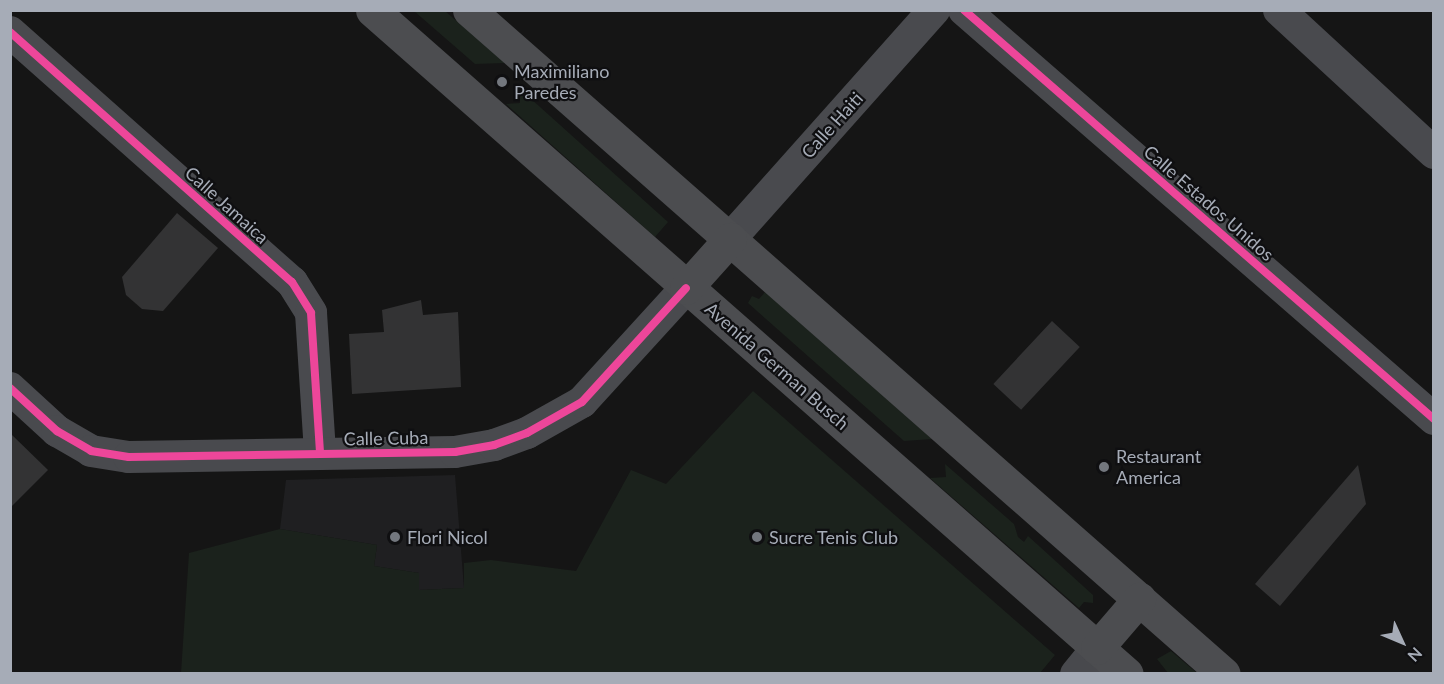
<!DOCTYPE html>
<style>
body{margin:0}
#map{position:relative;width:1444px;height:684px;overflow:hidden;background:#151515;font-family:Lato,sans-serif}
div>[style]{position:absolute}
.built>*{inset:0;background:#1f1f21}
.green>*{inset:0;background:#1b221c}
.building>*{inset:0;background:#333334;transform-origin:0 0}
.street>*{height:32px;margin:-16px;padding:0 16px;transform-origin:16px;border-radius:16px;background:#494a4e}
.secondary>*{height:33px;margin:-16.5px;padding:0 16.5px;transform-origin:16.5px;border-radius:16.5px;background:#48494d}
.primary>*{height:33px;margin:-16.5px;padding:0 16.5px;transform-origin:16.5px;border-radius:16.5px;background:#4c4d50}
.cycleway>*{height:8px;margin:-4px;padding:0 4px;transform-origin:4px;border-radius:4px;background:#ed469a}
.dots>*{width:16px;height:16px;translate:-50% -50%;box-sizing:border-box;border:3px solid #0f0f11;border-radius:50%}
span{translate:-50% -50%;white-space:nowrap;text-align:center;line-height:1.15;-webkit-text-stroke:4.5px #0f0f11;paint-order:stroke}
.poi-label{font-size:18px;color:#a6acb7}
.left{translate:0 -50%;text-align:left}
.street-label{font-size:18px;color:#a6acb7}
.frame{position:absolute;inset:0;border:12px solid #a6acb7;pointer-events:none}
.north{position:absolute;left:1372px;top:612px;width:60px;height:60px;-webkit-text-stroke:4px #0f0f11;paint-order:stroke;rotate:134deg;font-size:16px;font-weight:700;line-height:24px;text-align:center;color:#a6acb7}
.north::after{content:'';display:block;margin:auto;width:21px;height:27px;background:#a6acb7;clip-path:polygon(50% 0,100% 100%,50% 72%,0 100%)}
</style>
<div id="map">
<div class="built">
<div style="clip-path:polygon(455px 475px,464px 588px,419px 590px,419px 573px,374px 566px,377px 545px,280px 529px,286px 480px)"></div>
</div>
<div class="green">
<div style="clip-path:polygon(414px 11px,445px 11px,505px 63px,475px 64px)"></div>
<div style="clip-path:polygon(520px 89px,668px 222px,655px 237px,506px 104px,520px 103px)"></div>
<div style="clip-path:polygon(765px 292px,932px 439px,904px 441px,748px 303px,752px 296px,759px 299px)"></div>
<div style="clip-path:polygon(753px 391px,1055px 655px,1040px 673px,181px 673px,189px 553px,280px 529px,377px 545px,374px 566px,419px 573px,419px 590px,464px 588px,464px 563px,491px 560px,576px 571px,631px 470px,666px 484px)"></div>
<div style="clip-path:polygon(945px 464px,1014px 524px,1018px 537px,1024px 542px,1028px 536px,1093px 595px,1093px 603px,1084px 602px,1079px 608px,930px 478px,946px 477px)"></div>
<div style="clip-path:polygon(1171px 651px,1197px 673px,1168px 673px,1157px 659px)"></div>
</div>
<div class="building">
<div style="clip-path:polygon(177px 213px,218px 248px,163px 311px,142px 309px,126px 295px,122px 277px)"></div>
<div style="clip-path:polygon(421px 300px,423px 315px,458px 312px,461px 387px,352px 394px,349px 334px,384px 332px,382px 310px)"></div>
<div style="left:1052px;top:321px;width:38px;height:86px;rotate:43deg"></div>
<div style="clip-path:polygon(10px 433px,48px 470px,10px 508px)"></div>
<div style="clip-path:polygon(1358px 465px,1366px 504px,1280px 606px,1255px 584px)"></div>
</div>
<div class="street">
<div style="left:964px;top:10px;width:623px;rotate:41.03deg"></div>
<div style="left:1279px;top:10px;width:211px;rotate:42.7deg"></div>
<div style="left:10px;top:32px;width:377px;rotate:41.6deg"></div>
<div style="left:292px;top:282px;width:36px;rotate:58deg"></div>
<div style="left:311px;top:313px;width:141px;rotate:86.3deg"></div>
<div style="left:730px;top:239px;width:307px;rotate:-48.3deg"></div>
<div style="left:10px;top:388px;width:64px;rotate:42.5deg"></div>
<div style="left:57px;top:431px;width:39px;rotate:30deg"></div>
<div style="left:91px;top:451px;width:38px;rotate:9deg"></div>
<div style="left:129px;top:457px;width:326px;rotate:-0.9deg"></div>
<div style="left:455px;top:452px;width:40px;rotate:-10deg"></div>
<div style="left:494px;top:445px;width:35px;rotate:-20deg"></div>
<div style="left:527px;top:433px;width:63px;rotate:-29.4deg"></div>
<div style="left:582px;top:402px;width:154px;rotate:-47.6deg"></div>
</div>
<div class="secondary">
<div style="left:1076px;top:674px;width:33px;rotate:-51deg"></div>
</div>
<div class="primary">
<div style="left:372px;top:10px;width:1005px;rotate:41.33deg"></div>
<div style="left:469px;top:10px;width:1005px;rotate:41.33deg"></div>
<div style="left:686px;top:288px;width:66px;rotate:-48.1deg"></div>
<div style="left:1097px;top:648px;width:65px;rotate:-49.4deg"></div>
</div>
<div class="cycleway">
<div style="left:964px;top:10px;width:623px;rotate:41.03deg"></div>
<div style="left:10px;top:32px;width:377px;rotate:41.6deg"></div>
<div style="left:292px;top:282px;width:36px;rotate:58deg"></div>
<div style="left:311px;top:313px;width:141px;rotate:86.3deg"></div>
<div style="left:10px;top:388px;width:64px;rotate:42.5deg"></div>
<div style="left:57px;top:431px;width:39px;rotate:30deg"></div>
<div style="left:91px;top:451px;width:38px;rotate:9deg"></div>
<div style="left:129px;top:457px;width:326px;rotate:-0.9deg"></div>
<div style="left:455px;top:452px;width:40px;rotate:-10deg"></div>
<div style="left:494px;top:445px;width:35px;rotate:-20deg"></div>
<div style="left:527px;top:433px;width:63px;rotate:-29.4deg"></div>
<div style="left:582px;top:402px;width:154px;rotate:-47.6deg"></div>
</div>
<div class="dots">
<div style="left:502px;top:82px;background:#73777e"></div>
<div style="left:1104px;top:467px;background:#73777e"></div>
<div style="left:395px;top:537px;background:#73777e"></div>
<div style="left:757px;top:537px;background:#73777e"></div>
</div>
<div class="poi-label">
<span class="left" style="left:514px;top:82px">Maximiliano<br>Paredes</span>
<span class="left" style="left:1116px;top:467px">Restaurant<br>America</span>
<span class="left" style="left:407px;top:537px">Flori Nicol</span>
<span class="left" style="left:769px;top:537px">Sucre Tenis Club</span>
</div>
<div class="street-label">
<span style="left:832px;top:125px;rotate:-48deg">Calle Haiti</span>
<span style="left:1209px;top:203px;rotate:41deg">Calle Estados Unidos</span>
<span style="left:227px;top:205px;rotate:42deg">Calle Jamaica</span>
<span style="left:777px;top:366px;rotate:41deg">Avenida German Busch</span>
<span style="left:386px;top:438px;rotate:-1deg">Calle Cuba</span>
</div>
<div class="frame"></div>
<div class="north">N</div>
</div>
